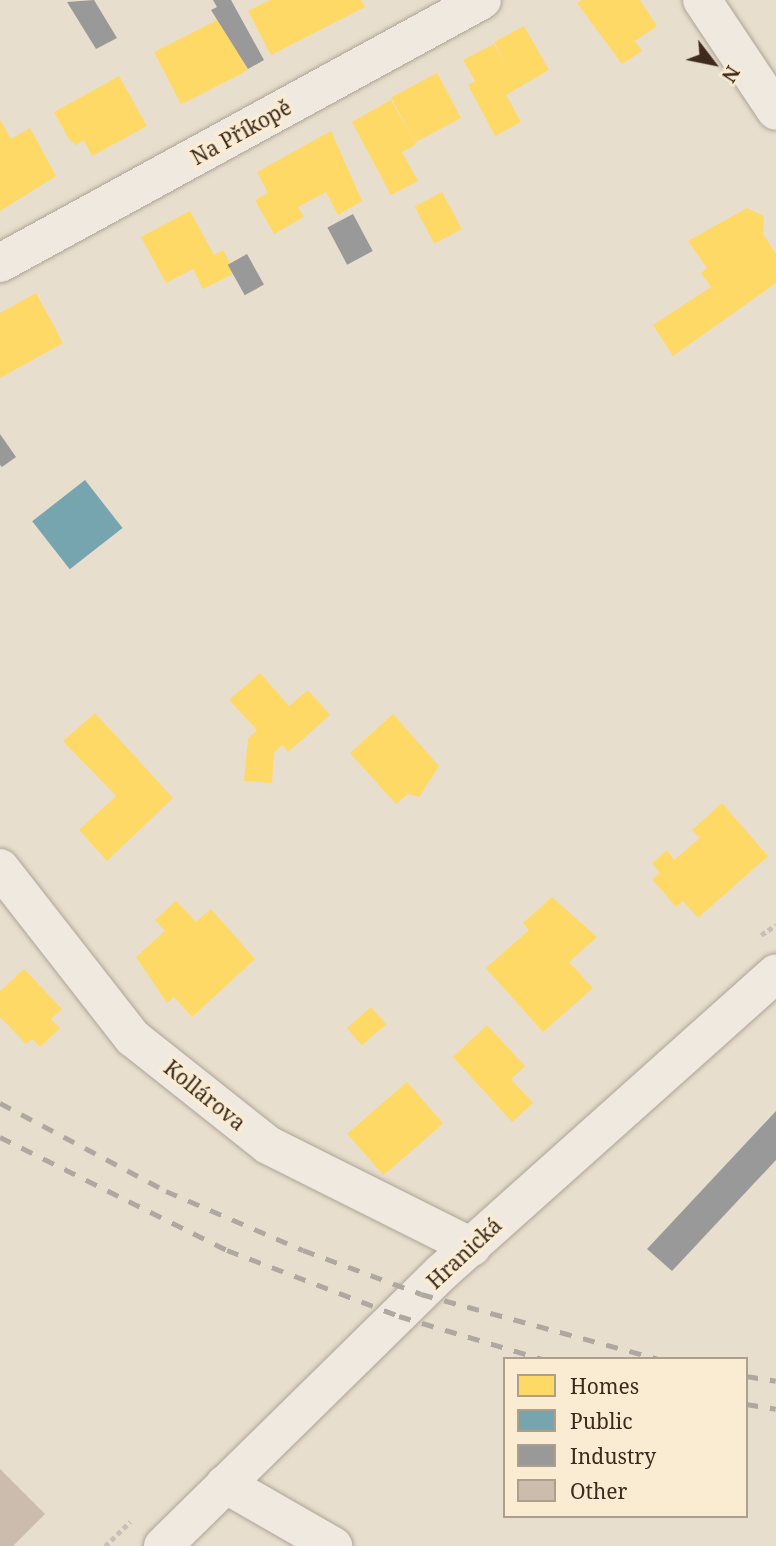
<!DOCTYPE html>
<meta charset="utf-8">
<style>
body{margin:0}
#map{position:relative;width:776px;height:1546px;overflow:hidden;background:#e8decd;font-family:"Noto Serif",serif}
div>[style]{position:absolute}
.homes>*{inset:0;background:#ffd966;transform-origin:0 0}
.public>*{inset:0;background:#76a5af;transform-origin:0 0}
.industry>*{inset:0;background:#999;transform-origin:0 0}
.building>*{inset:0;background:#ccbcae}
.path>*{height:4.5px;margin-top:-2.25px;transform-origin:0;background:repeating-linear-gradient(90deg,#c8c0b7 0 5px,transparent 0 8.5px)}
.roads{filter:drop-shadow(0 0 2px #ada397) drop-shadow(0 0 2px #ada397)}
.minor>*{height:38px;margin:-19px;padding:0 19px;transform-origin:19px;border-radius:19px;background:#efe9e0}
.rail>*{height:5px;margin-top:-2.5px;transform-origin:0;background:repeating-linear-gradient(90deg,#afa8a0 0 12px,transparent 0 24px)}
span{translate:-50% -50%;white-space:nowrap;text-align:center;line-height:1.15;-webkit-text-stroke:7px #f9ecd3;paint-order:stroke}
.street-label{font-size:21px;color:#3e2b1d}
.legend{position:absolute;left:503px;top:1357px;width:245px;height:161px;box-sizing:border-box;background:#f9ecd3;border:2px solid #ae9f8a;margin:0;padding:9px 12px;list-style:none;font-size:21px;color:#3e2b1d}
.legend li{display:flex;align-items:center;gap:14px;height:35px}
.legend b{width:35px;border:2px solid #ae9f8a}
.north{position:absolute;left:678px;top:28px;width:70px;height:70px;-webkit-text-stroke:5px #f9ecd3;paint-order:stroke;rotate:122deg;font-size:19px;font-weight:700;line-height:28px;text-align:center;color:#3e2b1d}
.north::after{content:'';display:block;margin:auto;width:24px;height:32px;background:#3e2b1d;clip-path:polygon(50% 0,100% 100%,50% 72%,0 100%)}
</style>
<div id="map">
<div class="homes">
<div style="clip-path:polygon(270px 0,361px 0,365px 7px,271px 55px,248px 11px)"></div>
<div style="clip-path:polygon(582px 0,640px 0,657px 26px,635px 41px,642px 51px,622px 64px,577px 3px)"></div>
<div style="left:221px;top:18px;width:59px;height:75px;rotate:63deg"></div>
<div style="clip-path:polygon(524px 26px,549px 70px,506px 95px,521px 122px,495px 136px,468px 85px,475px 81px,463px 60px,494px 44px,507px 66px,494px 42px)"></div>
<div style="left:437px;top:73px;width:51px;height:52px;rotate:62deg"></div>
<div style="clip-path:polygon(119px 76px,147px 126px,92px 156px,84px 140px,76px 145px,69px 139px,54px 112px)"></div>
<div style="clip-path:polygon(391px 100px,416px 144px,402px 152px,418px 181px,391px 195px,352px 122px)"></div>
<div style="clip-path:polygon(0 120px,11px 139px,30px 128px,56px 176px,0 211px)"></div>
<div style="clip-path:polygon(331px 131px,362px 201px,338px 215px,326px 192px,298px 207px,304px 217px,274px 234px,255px 200px,268px 193px,257px 172px)"></div>
<div style="left:442px;top:192px;width:42px;height:31px;rotate:62deg"></div>
<div style="clip-path:polygon(747px 208px,764px 216px,763px 234px,776px 254px,776px 283px,673px 356px,653px 325px,711px 287px,701px 273px,707px 268px,688px 241px)"></div>
<div style="clip-path:polygon(190px 211px,214px 255px,223px 250px,231px 265px,233px 274px,203px 289px,193px 269px,166px 283px,141px 237px)"></div>
<div style="clip-path:polygon(36px 293px,63px 343px,0 378px,0 313px)"></div>
<div style="clip-path:polygon(260px 673px,289px 706px,308px 690px,330px 715px,288px 752px,282px 745px,274px 753px,272px 783px,244px 781px,248px 739px,257px 730px,229px 700px)"></div>
<div style="clip-path:polygon(95px 713px,173px 798px,107px 861px,79px 830px,116px 796px,63px 741px)"></div>
<div style="clip-path:polygon(393px 714px,439px 766px,419px 797px,408px 794px,396px 804px,350px 753px)"></div>
<div style="clip-path:polygon(722px 803px,768px 856px,698px 918px,683px 901px,676px 907px,652px 879px,660px 873px,652px 863px,667px 850px,674px 860px,700px 838px,692px 830px)"></div>
<div style="clip-path:polygon(552px 897px,597px 937px,569px 962px,593px 988px,543px 1032px,486px 968px,529px 930px,523px 923px)"></div>
<div style="clip-path:polygon(176px 901px,196px 922px,211px 909px,255px 959px,192px 1017px,174px 997px,167px 1003px,136px 957px,165px 931px,155px 920px)"></div>
<div style="clip-path:polygon(24px 969px,62px 1009px,51px 1019px,60px 1028px,40px 1047px,32px 1039px,26px 1044px,0 1017px,0 991px)"></div>
<div style="left:371px;top:1007px;width:23px;height:32px;rotate:49deg"></div>
<div style="clip-path:polygon(487px 1025px,525px 1066px,511px 1079px,533px 1103px,512px 1122px,453px 1057px)"></div>
<div style="left:407px;top:1082px;width:55px;height:79px;rotate:49deg"></div>
</div>
<div class="public">
<div style="left:85px;top:480px;width:61px;height:67px;rotate:52deg"></div>
</div>
<div class="industry">
<div style="clip-path:polygon(94px 0,117px 38px,96px 49px,67px 2px)"></div>
<div style="clip-path:polygon(213px 0,231px 0,264px 60px,248px 69px,211px 10px,217px 7px)"></div>
<div style="left:353px;top:214px;width:42px;height:29px;rotate:62deg"></div>
<div style="left:247px;top:254px;width:35px;height:22px;rotate:61deg"></div>
<div style="clip-path:polygon(0 434px,16px 457px,2px 467px,0 465px)"></div>
<div style="clip-path:polygon(776px 1111px,776px 1160px,672px 1271px,647px 1249px)"></div>
</div>
<div class="building">
<div style="clip-path:polygon(0 1469px,45px 1514px,13px 1546px,0 1546px)"></div>
</div>
<div class="path">
<div style="left:761px;top:935px;width:18px;rotate:-34deg"></div>
<div style="left:105px;top:1546px;width:35px;rotate:-44deg"></div>
</div>
<div class="roads">
<div class="minor">
<div style="left:702px;top:0;width:133px;rotate:56.3deg"></div>
<div style="left:0;top:263px;width:549px;rotate:-28.62deg"></div>
<div style="left:0;top:868px;width:216px;rotate:52deg"></div>
<div style="left:133px;top:1038px;width:172px;rotate:38.4deg"></div>
<div style="left:268px;top:1145px;width:228px;rotate:26.6deg"></div>
<div style="left:225px;top:1484px;width:125px;rotate:29.9deg"></div>
<div style="left:163px;top:1546px;width:391px;rotate:-44.5deg"></div>
<div style="left:442px;top:1272px;width:448px;rotate:-41.8deg"></div>
</div>
</div>
<div class="rail">
<div style="left:0;top:1103px;width:188px;rotate:27.9deg"></div>
<div style="left:166px;top:1191px;width:149px;rotate:23.3deg"></div>
<div style="left:303px;top:1250px;width:126px;rotate:20.4deg"></div>
<div style="left:421px;top:1294px;width:247px;rotate:15.3deg"></div>
<div style="left:0;top:1137px;width:254px;rotate:26.5deg"></div>
<div style="left:227px;top:1250px;width:184px;rotate:21deg"></div>
<div style="left:399px;top:1316px;width:149px;rotate:16.7deg"></div>
<div style="left:746px;top:1376px;width:30px;rotate:9deg"></div>
<div style="left:746px;top:1404px;width:30px;rotate:9deg"></div>
</div>
<div class="street-label">
<span style="left:241px;top:132px;rotate:-29deg">Na Příkopě</span>
<span style="left:205px;top:1095px;rotate:39deg">Kollárova</span>
<span style="left:464px;top:1253px;rotate:-43deg">Hranická</span>
</div>
<ul class="legend">
<li><b style="height:19px;background:#ffd966"></b>Homes</li>
<li><b style="height:19px;background:#76a5af"></b>Public</li>
<li><b style="height:19px;background:#999"></b>Industry</li>
<li><b style="height:19px;background:#ccbcae"></b>Other</li>
</ul>
<div class="north">N</div>
</div>
